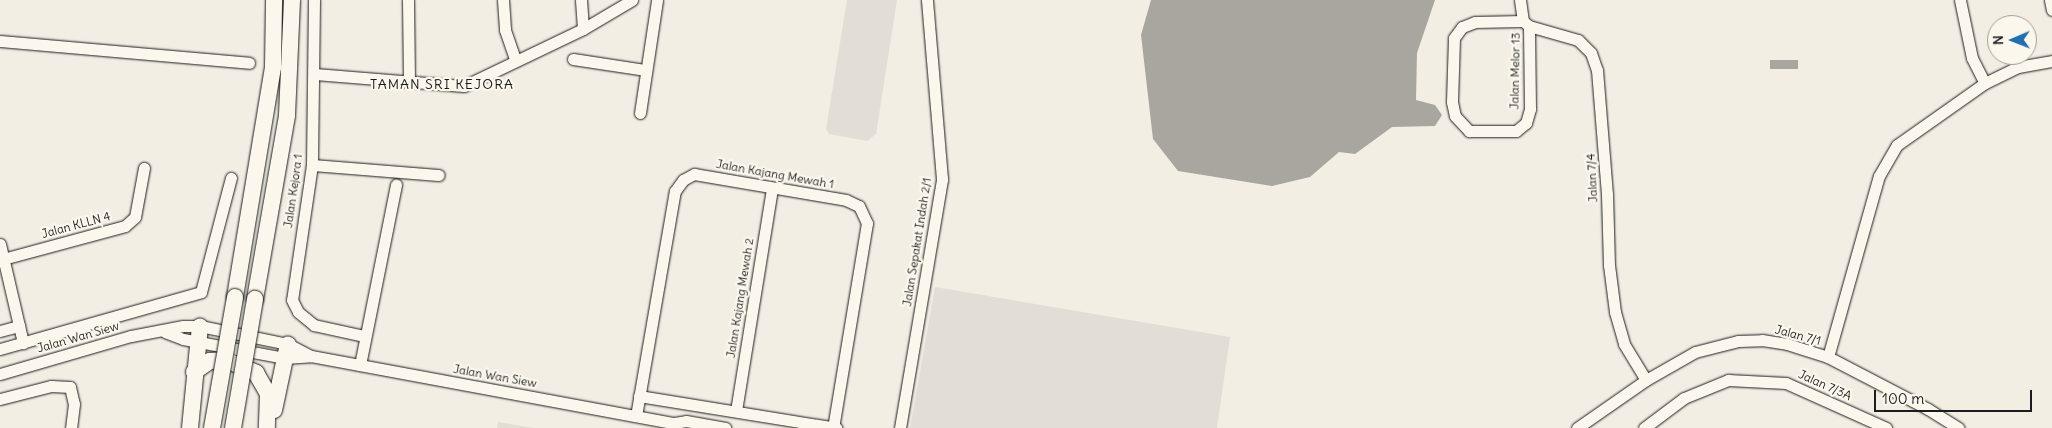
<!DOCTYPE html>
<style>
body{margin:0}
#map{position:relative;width:2052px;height:428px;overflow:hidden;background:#f2eee4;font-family:Delius,sans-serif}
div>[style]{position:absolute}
.built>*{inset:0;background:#e2ded5}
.water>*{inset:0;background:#a9a6a0;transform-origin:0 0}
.roads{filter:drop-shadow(0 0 1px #1c1c1c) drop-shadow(0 0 1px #1c1c1c)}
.minor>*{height:11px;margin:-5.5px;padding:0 5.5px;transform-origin:5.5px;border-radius:5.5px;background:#fbf7ec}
.highway>*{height:16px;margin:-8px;padding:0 8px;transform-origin:8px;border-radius:8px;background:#fbf7ec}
.bridges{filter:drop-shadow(0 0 1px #1c1c1c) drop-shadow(0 0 1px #1c1c1c)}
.highway-bridge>*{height:16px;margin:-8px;padding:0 8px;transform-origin:8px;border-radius:8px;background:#fbf7ec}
span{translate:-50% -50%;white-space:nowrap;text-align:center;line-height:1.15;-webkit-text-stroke:4.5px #fbf7ec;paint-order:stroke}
.street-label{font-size:12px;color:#1c1c1c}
.neighbourhood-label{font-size:14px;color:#1c1c1c;letter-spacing:1px}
.north{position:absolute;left:1987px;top:15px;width:50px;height:50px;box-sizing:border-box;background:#fbf7ec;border:1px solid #a29f99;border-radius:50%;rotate:269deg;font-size:14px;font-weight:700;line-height:20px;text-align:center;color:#1c1c1c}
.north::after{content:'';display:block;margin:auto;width:18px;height:22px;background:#1f6fb2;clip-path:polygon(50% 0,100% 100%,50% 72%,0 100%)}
.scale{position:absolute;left:1874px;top:390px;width:158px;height:22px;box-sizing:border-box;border:2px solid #1c1c1c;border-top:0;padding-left:6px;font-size:15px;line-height:18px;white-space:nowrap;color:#1c1c1c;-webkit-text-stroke:4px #fbf7ec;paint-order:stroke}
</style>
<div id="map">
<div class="built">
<div style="clip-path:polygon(847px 0,897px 0,876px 134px,867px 141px,829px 134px,826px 129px)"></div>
<div style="clip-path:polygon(935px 287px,1230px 337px,1217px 428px,910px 428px)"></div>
<div style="clip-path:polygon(498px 422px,534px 428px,497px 428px)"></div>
</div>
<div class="water">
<div style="clip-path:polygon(1151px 0,1435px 0,1417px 53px,1416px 100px,1435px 105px,1442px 115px,1435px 126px,1392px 127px,1355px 154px,1339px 152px,1310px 177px,1272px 186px,1178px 171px,1153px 139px,1141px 35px)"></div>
<div style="left:1798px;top:60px;width:9px;height:28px;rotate:90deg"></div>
</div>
<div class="roads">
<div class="minor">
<div style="left:314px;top:0;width:165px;rotate:90.7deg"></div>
<div style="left:312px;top:165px;width:136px;rotate:98.4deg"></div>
<div style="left:292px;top:300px;width:13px;rotate:63deg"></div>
<div style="left:298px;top:312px;width:21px;rotate:39deg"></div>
<div style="left:314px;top:325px;width:51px;rotate:12.4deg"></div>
<div style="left:408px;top:0;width:81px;rotate:89.3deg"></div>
<div style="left:503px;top:0;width:30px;rotate:86deg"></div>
<div style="left:505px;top:30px;width:31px;rotate:71deg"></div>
<div style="left:581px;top:0;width:29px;rotate:86deg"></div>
<div style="left:1520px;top:0;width:21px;rotate:82deg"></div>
<div style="left:1523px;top:21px;width:8px;rotate:40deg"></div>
<div style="left:1529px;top:26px;width:51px;rotate:15.9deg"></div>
<div style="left:1578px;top:40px;width:18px;rotate:45deg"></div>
<div style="left:1591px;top:53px;width:18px;rotate:71deg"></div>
<div style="left:1597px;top:70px;width:124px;rotate:85.4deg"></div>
<div style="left:1607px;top:194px;width:71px;rotate:88.4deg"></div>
<div style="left:1609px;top:265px;width:47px;rotate:82.7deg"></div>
<div style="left:1615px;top:312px;width:33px;rotate:74deg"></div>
<div style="left:1624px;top:344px;width:42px;rotate:58.6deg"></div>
<div style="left:1960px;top:0;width:59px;rotate:78.3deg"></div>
<div style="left:1972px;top:58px;width:28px;rotate:63deg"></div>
<div style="left:2050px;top:0;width:10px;rotate:79deg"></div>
<div style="left:1523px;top:21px;width:48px;rotate:178.8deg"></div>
<div style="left:1475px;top:22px;width:14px;rotate:159deg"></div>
<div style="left:1462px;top:27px;width:14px;rotate:126deg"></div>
<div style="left:1454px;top:38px;width:64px;rotate:91.8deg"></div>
<div style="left:1452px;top:102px;width:14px;rotate:78deg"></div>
<div style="left:1455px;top:116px;width:21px;rotate:47deg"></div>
<div style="left:1469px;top:131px;width:47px"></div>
<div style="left:1516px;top:131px;width:13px;rotate:-39deg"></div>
<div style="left:1526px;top:123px;width:15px;rotate:-74deg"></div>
<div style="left:1530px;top:109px;width:83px;rotate:-90.7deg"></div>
<div style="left:0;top:41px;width:250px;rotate:5deg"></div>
<div style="left:573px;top:59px;width:74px;rotate:8.6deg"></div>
<div style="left:315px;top:74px;width:149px;rotate:4.6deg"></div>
<div style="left:464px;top:86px;width:132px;rotate:-25.6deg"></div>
<div style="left:583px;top:29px;width:57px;rotate:-30.6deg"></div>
<div style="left:640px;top:113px;width:114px;rotate:-81.4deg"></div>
<div style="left:312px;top:165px;width:127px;rotate:4.5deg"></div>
<div style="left:0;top:244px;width:102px;rotate:76.9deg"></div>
<div style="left:3px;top:259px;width:126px;rotate:-15.1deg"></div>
<div style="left:125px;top:226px;width:13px;rotate:-42deg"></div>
<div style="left:135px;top:217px;width:50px;rotate:-79.6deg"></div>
<div style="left:0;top:331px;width:20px;rotate:-15deg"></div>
<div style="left:165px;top:332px;width:19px;rotate:21deg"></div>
<div style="left:183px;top:339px;width:104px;rotate:10.6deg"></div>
<div style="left:285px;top:358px;width:26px;rotate:-4deg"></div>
<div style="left:311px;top:356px;width:369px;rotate:10.5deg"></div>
<div style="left:674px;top:423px;width:12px;rotate:-9deg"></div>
<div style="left:686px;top:421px;width:40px;rotate:10deg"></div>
<div style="left:0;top:349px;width:209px;rotate:-15.8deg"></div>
<div style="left:201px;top:292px;width:118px;rotate:-75.3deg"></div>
<div style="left:1828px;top:357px;width:188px;rotate:-74.3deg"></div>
<div style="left:1879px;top:176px;width:36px;rotate:-60deg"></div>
<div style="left:1897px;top:145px;width:108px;rotate:-35.2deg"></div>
<div style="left:1985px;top:83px;width:37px;rotate:-26deg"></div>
<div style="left:2018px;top:67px;width:35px;rotate:-10deg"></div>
<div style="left:360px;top:365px;width:184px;rotate:-78.7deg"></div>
<div style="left:0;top:374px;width:136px;rotate:-16.2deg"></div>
<div style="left:131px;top:336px;width:53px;rotate:-10.9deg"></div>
<div style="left:183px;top:326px;width:17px"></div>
<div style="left:200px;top:326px;width:90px;rotate:11.6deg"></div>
<div style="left:288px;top:344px;width:26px;rotate:28deg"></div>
<div style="left:639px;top:396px;width:200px;rotate:9.2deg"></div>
<div style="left:0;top:399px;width:53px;rotate:-14.3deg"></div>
<div style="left:51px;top:386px;width:19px;rotate:3deg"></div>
<div style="left:70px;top:387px;width:17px;rotate:77deg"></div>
<div style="left:74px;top:404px;width:24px;rotate:97deg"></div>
<div style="left:736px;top:411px;width:226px;rotate:-80.8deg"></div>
<div style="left:636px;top:416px;width:228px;rotate:-80.2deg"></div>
<div style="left:675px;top:191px;width:14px;rotate:-54deg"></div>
<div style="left:683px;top:180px;width:13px;rotate:-29deg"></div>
<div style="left:694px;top:174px;width:154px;rotate:9.7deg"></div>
<div style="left:846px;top:200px;width:14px;rotate:25deg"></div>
<div style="left:859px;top:206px;width:19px;rotate:65deg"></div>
<div style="left:867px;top:223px;width:208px;rotate:99.4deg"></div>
<div style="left:900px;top:428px;width:253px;rotate:-80.4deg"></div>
<div style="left:942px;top:179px;width:180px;rotate:-94.8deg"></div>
<div style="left:1577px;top:428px;width:84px;rotate:-34.8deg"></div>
<div style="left:1646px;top:380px;width:56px;rotate:-29.7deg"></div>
<div style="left:1695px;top:352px;width:44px;rotate:-14.3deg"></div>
<div style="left:1738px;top:341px;width:24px;rotate:-2deg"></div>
<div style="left:1762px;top:340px;width:25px;rotate:9deg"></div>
<div style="left:1787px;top:344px;width:43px;rotate:17.6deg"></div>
<div style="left:1828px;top:357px;width:113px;rotate:27.5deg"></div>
<div style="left:1928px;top:409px;width:36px;rotate:32deg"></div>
<div style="left:1644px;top:428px;width:50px;rotate:-36.9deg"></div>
<div style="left:1684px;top:398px;width:48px;rotate:-22.2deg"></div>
<div style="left:1728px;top:380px;width:58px;rotate:3deg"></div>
<div style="left:1786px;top:383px;width:110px;rotate:24.2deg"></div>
</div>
<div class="highway">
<div style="left:235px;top:297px;width:233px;rotate:-80.6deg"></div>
<div style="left:273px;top:67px;width:67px;rotate:-89.1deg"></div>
<div style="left:255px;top:299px;width:187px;rotate:-80.1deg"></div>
<div style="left:287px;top:115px;width:115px;rotate:-87.5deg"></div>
<div style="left:194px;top:372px;width:19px;rotate:-35deg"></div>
<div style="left:210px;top:361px;width:16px;rotate:-4deg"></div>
<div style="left:226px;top:360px;width:33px;rotate:23deg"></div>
<div style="left:256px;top:373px;width:24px;rotate:60deg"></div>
<div style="left:268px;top:394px;width:34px;rotate:92deg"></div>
<div style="left:274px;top:410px;width:67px;rotate:-78deg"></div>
<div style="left:190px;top:428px;width:102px;rotate:-84.4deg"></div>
</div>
</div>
<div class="bridges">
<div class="highway-bridge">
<div style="left:212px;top:428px;width:133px;rotate:-80deg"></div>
<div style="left:233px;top:428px;width:131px;rotate:-80.3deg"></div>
</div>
</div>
<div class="street-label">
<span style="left:1515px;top:71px;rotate:-89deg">Jalan Melor 13</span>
<span style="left:775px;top:174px;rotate:10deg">Jalan Kajang Mewah 1</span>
<span style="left:1592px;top:178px;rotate:-93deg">Jalan 7/4</span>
<span style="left:293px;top:191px;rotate:-82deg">Jalan Kejora 1</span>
<span style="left:76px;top:225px;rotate:-15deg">Jalan KLLN 4</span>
<span style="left:917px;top:242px;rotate:-81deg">Jalan Sepakat Indah 2/1</span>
<span style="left:740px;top:298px;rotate:-81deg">Jalan Kajang Mewah 2</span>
<span style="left:1798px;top:335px;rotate:15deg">Jalan 7/1</span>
<span style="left:78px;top:337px;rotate:-16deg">Jalan Wan Siew</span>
<span style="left:495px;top:376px;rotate:10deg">Jalan Wan Siew</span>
<span style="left:1825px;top:385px;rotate:24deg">Jalan 7/3A</span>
</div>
<div class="neighbourhood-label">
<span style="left:442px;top:84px">TAMAN SRI KEJORA</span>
</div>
<div class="north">N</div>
<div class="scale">100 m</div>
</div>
